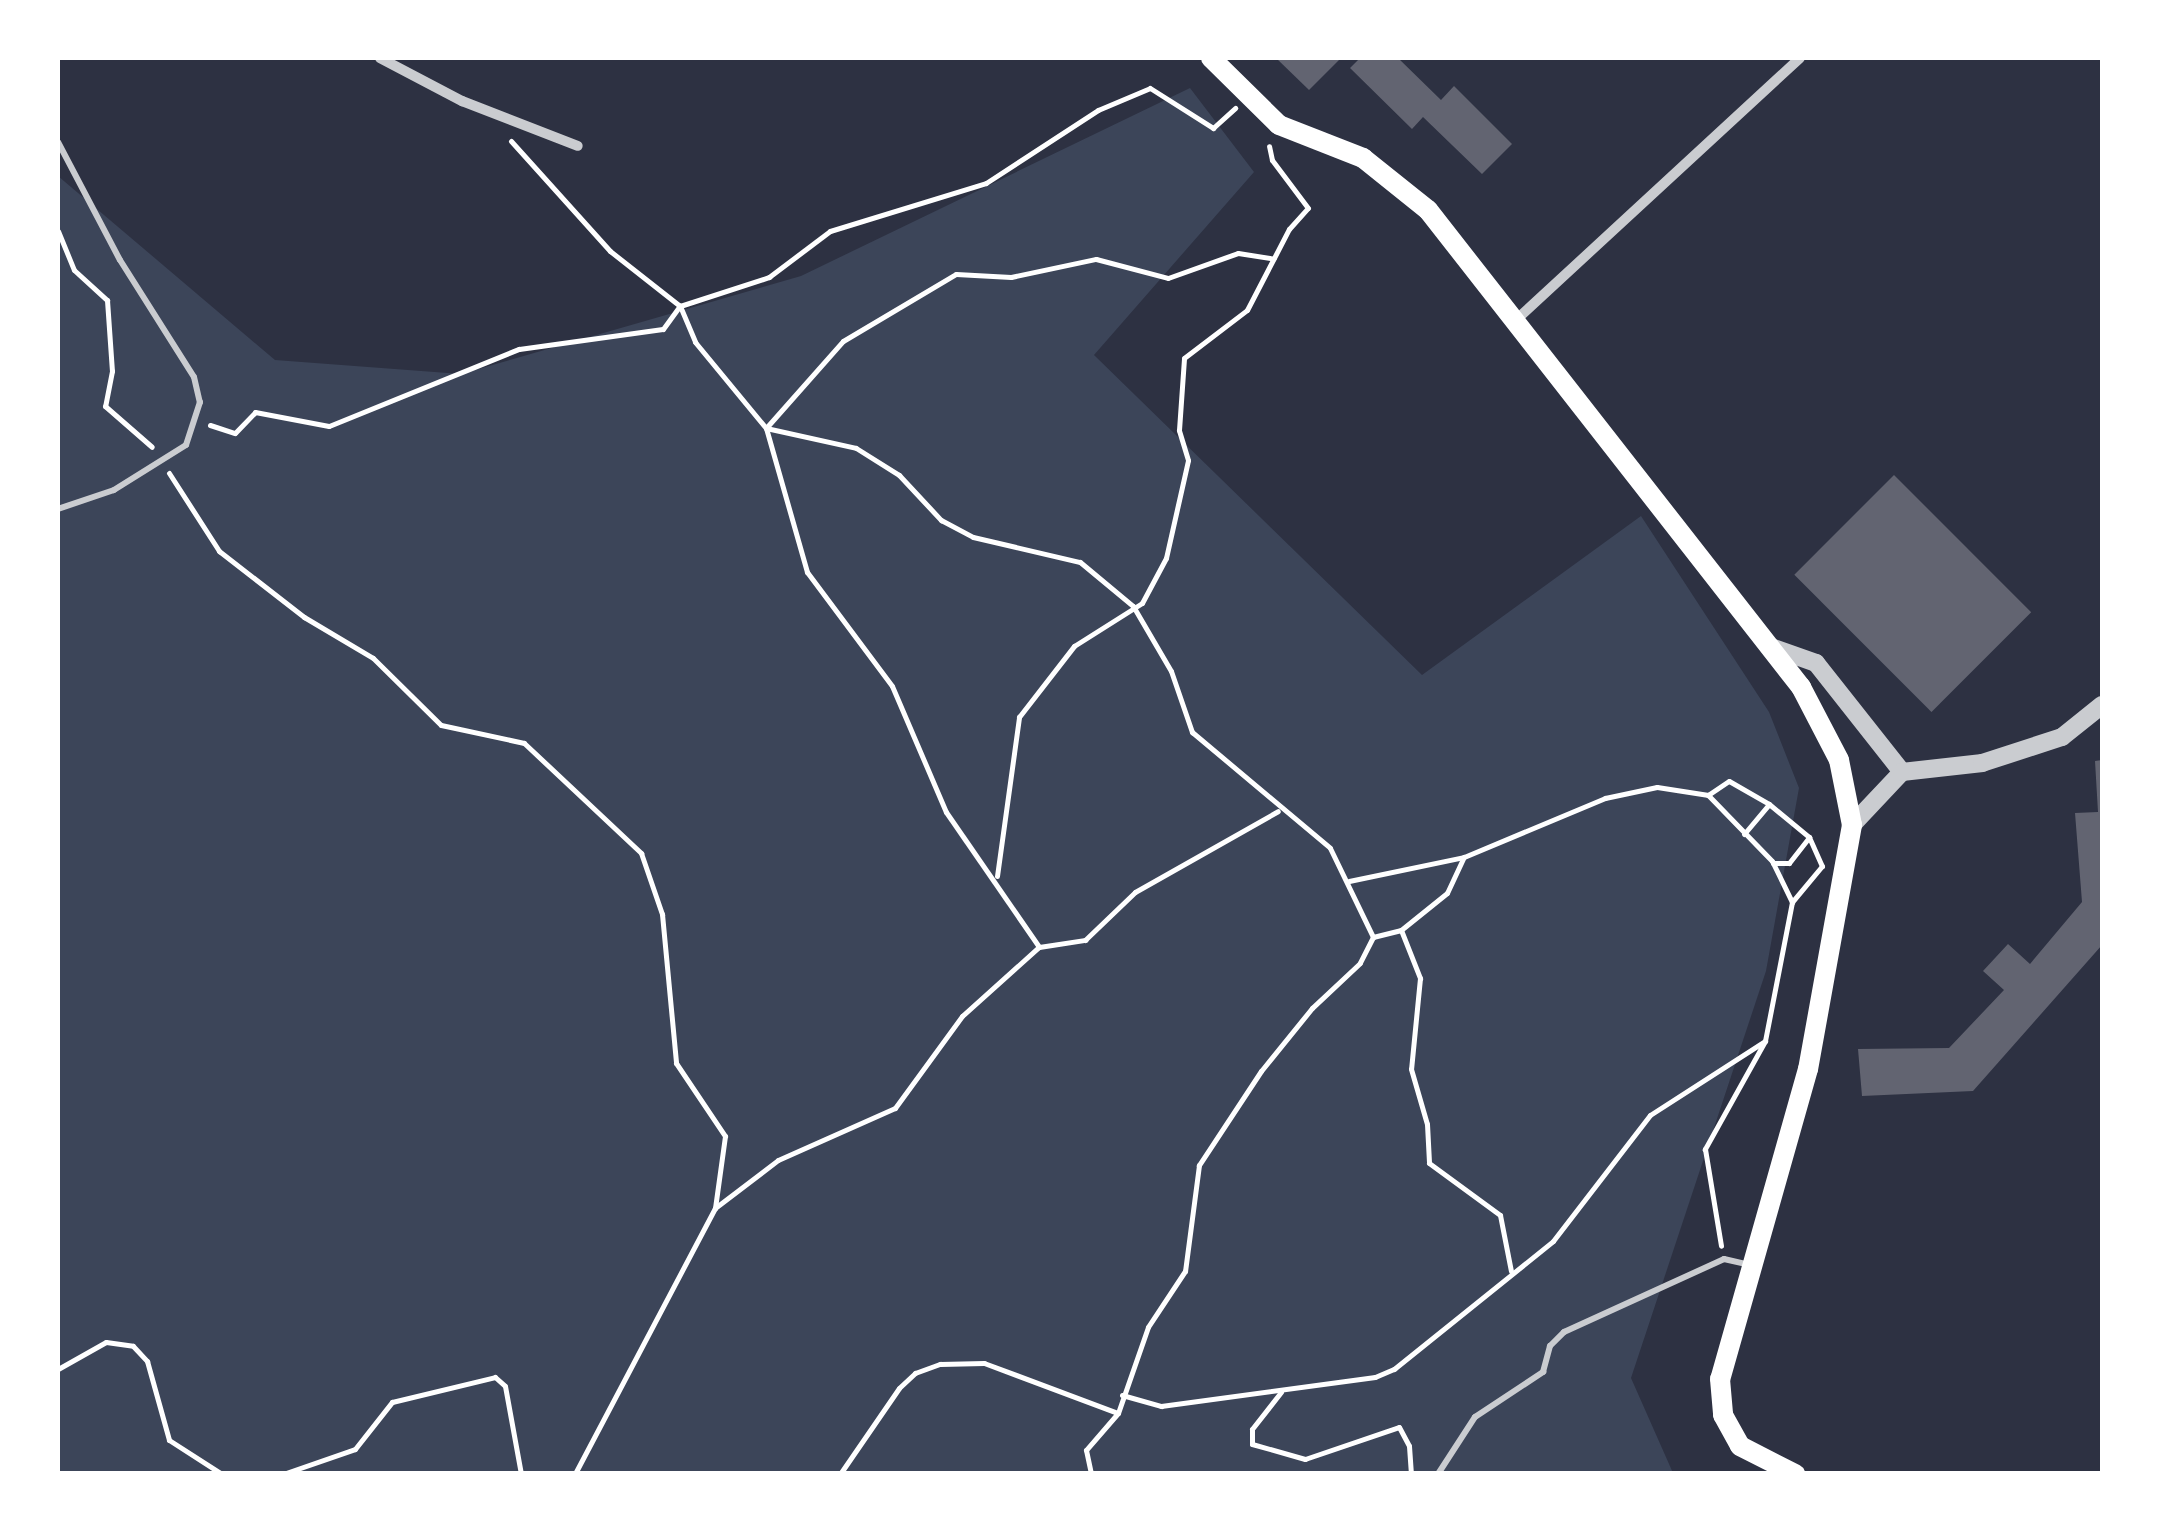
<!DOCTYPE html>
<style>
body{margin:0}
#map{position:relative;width:2160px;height:1531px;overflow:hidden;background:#2d3142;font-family:"Source Sans 3",sans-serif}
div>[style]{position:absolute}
.green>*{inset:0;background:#3c4559}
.building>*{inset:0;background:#626471;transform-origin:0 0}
.path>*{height:5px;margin:-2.5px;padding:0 2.5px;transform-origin:2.5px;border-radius:2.5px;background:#fff}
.service>*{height:6px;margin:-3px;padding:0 3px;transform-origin:3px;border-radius:3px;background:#caccd0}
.minor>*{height:10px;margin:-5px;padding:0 5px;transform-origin:5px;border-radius:5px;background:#caccd0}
.tertiary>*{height:18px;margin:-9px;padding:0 9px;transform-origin:9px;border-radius:9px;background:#caccd0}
.secondary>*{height:20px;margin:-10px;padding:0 10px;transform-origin:10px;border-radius:10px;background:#fff}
span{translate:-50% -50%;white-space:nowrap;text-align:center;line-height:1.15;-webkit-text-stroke:10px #fff;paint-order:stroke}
.frame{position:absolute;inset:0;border:60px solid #fff;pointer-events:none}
</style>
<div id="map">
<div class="green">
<div style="clip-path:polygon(1190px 88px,1254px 172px,1094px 355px,1422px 675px,1641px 516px,1769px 712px,1799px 788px,1766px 971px,1631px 1378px,1673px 1473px,58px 1473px,58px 176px,275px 360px,461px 374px,801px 276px)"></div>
</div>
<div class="building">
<div style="clip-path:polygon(1276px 58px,1341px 58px,1309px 90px)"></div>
<div style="clip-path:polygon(1360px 58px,1398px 58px,1441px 100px,1454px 86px,1512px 144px,1482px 174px,1423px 117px,1412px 129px,1350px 68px)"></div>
<div style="left:1894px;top:475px;width:194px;height:141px;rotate:45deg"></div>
<div style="clip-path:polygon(2102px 760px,2102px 945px,1973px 1091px,1862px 1096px,1858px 1049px,1949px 1048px,2004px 990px,1983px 971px,2008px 944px,2030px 964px,2082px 902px,2075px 813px,2098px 812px,2095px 761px)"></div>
</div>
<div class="path">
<div style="left:511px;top:141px;width:148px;rotate:48deg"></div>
<div style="left:610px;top:251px;width:89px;rotate:38.2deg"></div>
<div style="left:680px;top:306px;width:39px;rotate:67deg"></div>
<div style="left:695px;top:342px;width:112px;rotate:50.5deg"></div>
<div style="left:766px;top:428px;width:150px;rotate:74.1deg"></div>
<div style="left:807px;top:572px;width:142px;rotate:53.3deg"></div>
<div style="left:892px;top:686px;width:137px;rotate:66.8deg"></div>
<div style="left:946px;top:812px;width:164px;rotate:55.4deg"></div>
<div style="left:58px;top:231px;width:42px;rotate:67.7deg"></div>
<div style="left:74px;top:270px;width:45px;rotate:42.3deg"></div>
<div style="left:107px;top:300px;width:71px;rotate:86deg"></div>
<div style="left:112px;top:371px;width:36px;rotate:101deg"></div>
<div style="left:105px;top:406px;width:62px;rotate:41.1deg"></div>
<div style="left:210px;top:425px;width:26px;rotate:18deg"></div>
<div style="left:235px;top:433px;width:29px;rotate:-46deg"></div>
<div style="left:255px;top:412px;width:75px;rotate:10.7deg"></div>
<div style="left:329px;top:426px;width:205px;rotate:-22.1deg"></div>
<div style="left:519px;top:349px;width:145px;rotate:-7.9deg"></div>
<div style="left:663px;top:329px;width:29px;rotate:-54deg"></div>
<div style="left:680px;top:306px;width:94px;rotate:-18deg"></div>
<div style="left:769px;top:277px;width:76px;rotate:-37deg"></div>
<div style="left:830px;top:231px;width:163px;rotate:-17.1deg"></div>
<div style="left:986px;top:183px;width:134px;rotate:-33.1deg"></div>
<div style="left:1098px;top:110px;width:56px;rotate:-22.9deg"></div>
<div style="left:1150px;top:88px;width:75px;rotate:32.4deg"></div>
<div style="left:1213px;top:128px;width:30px;rotate:-42deg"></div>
<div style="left:766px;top:428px;width:92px;rotate:12.5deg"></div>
<div style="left:856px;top:448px;width:51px;rotate:32.1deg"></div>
<div style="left:899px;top:475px;width:62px;rotate:47deg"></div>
<div style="left:941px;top:520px;width:36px;rotate:28deg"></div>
<div style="left:973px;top:537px;width:110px;rotate:13.2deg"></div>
<div style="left:1080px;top:562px;width:69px;rotate:39.7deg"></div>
<div style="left:1133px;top:606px;width:75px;rotate:59.7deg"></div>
<div style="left:1171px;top:671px;width:65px;rotate:71deg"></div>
<div style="left:1192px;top:732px;width:180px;rotate:40deg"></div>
<div style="left:1330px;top:848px;width:99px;rotate:64.2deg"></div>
<div style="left:1373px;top:937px;width:29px;rotate:117deg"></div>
<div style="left:1360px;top:963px;width:66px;rotate:136.8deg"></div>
<div style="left:1312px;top:1008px;width:81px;rotate:129deg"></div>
<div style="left:1261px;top:1071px;width:113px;rotate:123.4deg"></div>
<div style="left:1199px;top:1165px;width:107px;rotate:97.5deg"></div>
<div style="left:1185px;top:1271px;width:67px;rotate:123.5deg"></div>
<div style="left:1148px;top:1327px;width:91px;rotate:109.2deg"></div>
<div style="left:1118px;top:1413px;width:49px;rotate:130.9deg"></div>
<div style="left:1086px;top:1450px;width:25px;rotate:78deg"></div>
<div style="left:766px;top:428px;width:116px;rotate:-48.5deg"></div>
<div style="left:843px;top:341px;width:131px;rotate:-30.7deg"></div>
<div style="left:956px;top:274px;width:55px;rotate:3.1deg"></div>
<div style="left:1011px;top:277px;width:87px;rotate:-12deg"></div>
<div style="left:1096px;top:259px;width:74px;rotate:14.8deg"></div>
<div style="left:1168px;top:278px;width:74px;rotate:-19.7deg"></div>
<div style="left:1238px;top:253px;width:36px;rotate:9deg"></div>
<div style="left:169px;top:473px;width:93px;rotate:57.3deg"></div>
<div style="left:219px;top:551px;width:108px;rotate:37.8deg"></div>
<div style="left:304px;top:617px;width:80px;rotate:30.7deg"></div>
<div style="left:373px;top:658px;width:95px;rotate:44.6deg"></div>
<div style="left:441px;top:725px;width:85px;rotate:12.2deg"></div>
<div style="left:524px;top:743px;width:161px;rotate:43.2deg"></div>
<div style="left:641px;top:853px;width:65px;rotate:71deg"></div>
<div style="left:662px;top:914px;width:150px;rotate:84.6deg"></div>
<div style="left:676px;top:1063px;width:88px;rotate:56.1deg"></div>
<div style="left:725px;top:1136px;width:73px;rotate:97.9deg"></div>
<div style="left:715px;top:1208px;width:301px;rotate:117.8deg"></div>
<div style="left:1708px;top:795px;width:25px;rotate:-34deg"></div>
<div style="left:1729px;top:781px;width:46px;rotate:29.9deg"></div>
<div style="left:1769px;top:804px;width:52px;rotate:39.5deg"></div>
<div style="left:1809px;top:837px;width:32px;rotate:66deg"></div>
<div style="left:1822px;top:866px;width:47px;rotate:129.8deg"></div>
<div style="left:1792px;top:902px;width:142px;rotate:101deg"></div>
<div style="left:1765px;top:1041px;width:124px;rotate:119.1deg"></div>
<div style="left:1705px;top:1149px;width:98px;rotate:80.6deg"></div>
<div style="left:1744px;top:834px;width:39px;rotate:-50deg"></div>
<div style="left:1773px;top:863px;width:16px"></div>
<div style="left:1789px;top:863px;width:33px;rotate:-52deg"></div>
<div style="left:997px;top:876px;width:161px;rotate:-82.1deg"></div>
<div style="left:1019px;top:717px;width:90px;rotate:-52.2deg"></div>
<div style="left:1074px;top:646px;width:80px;rotate:-32.3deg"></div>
<div style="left:1142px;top:603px;width:51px;rotate:-61.9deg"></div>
<div style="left:1166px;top:558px;width:100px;rotate:-77.3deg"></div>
<div style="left:1188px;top:460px;width:31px;rotate:-107deg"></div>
<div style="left:1179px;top:430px;width:72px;rotate:-86deg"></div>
<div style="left:1184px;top:358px;width:79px;rotate:-37.3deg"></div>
<div style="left:1247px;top:310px;width:91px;rotate:-62.6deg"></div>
<div style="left:1289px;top:229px;width:28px;rotate:-48deg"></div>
<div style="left:1308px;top:208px;width:60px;rotate:-126.9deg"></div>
<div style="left:1272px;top:160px;width:14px;rotate:-102deg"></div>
<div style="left:1349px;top:881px;width:117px;rotate:-11.8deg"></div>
<div style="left:1464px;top:857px;width:153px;rotate:-22.7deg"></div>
<div style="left:1605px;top:798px;width:53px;rotate:-11.9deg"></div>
<div style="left:1657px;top:787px;width:52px;rotate:8.9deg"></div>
<div style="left:1708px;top:795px;width:92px;rotate:45.9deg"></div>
<div style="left:1772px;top:861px;width:46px;rotate:64deg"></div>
<div style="left:1401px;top:930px;width:52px;rotate:68.4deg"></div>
<div style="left:1420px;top:978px;width:91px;rotate:95.6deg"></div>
<div style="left:1411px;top:1069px;width:57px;rotate:73.8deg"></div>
<div style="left:1427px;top:1124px;width:39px;rotate:87deg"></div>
<div style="left:1429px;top:1163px;width:88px;rotate:36.2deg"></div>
<div style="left:1500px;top:1215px;width:57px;rotate:78.9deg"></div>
<div style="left:1373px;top:937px;width:29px;rotate:-14deg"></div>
<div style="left:1401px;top:930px;width:59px;rotate:-38.8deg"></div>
<div style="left:1447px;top:893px;width:40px;rotate:-65deg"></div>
<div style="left:715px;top:1208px;width:79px;rotate:-37.3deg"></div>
<div style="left:778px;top:1160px;width:128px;rotate:-24deg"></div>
<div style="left:895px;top:1108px;width:114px;rotate:-53.9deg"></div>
<div style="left:962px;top:1016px;width:103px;rotate:-41.9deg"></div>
<div style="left:1039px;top:947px;width:47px;rotate:-8.7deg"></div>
<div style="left:1085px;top:940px;width:69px;rotate:-43.8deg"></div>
<div style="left:1135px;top:892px;width:164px;rotate:-29.5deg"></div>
<div style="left:58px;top:1369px;width:55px;rotate:-29.4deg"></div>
<div style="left:106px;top:1342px;width:27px;rotate:8deg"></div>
<div style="left:133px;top:1346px;width:21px;rotate:47deg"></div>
<div style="left:147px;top:1361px;width:82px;rotate:74.4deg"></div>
<div style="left:169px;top:1440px;width:63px;rotate:32.7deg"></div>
<div style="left:1281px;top:1392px;width:47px;rotate:128.1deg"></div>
<div style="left:1252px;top:1429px;width:15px;rotate:90deg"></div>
<div style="left:1252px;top:1444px;width:55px;rotate:15.8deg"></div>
<div style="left:1305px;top:1459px;width:99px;rotate:-18.8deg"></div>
<div style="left:1399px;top:1427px;width:21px;rotate:62deg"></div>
<div style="left:1409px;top:1446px;width:28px;rotate:86deg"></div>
<div style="left:1122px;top:1395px;width:41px;rotate:15.8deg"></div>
<div style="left:1161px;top:1406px;width:216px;rotate:-7.7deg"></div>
<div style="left:1375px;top:1377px;width:21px;rotate:-23deg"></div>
<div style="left:1394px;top:1369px;width:204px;rotate:-38.8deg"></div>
<div style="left:1553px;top:1241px;width:159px;rotate:-52.4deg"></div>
<div style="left:1650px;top:1115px;width:137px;rotate:-32.8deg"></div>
<div style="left:283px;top:1474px;width:76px;rotate:-19.1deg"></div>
<div style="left:355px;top:1449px;width:60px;rotate:-51.8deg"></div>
<div style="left:392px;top:1402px;width:106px;rotate:-13.6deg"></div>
<div style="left:495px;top:1377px;width:13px;rotate:42deg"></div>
<div style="left:505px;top:1386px;width:89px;rotate:79.7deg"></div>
<div style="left:840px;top:1474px;width:104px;rotate:-55.5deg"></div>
<div style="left:899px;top:1388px;width:22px;rotate:-43deg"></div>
<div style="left:915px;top:1373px;width:27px;rotate:-20deg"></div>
<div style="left:940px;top:1364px;width:44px;rotate:-1.3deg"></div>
<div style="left:984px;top:1363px;width:143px;rotate:20.5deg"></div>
</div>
<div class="service">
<div style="left:58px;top:142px;width:133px;rotate:62.3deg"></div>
<div style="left:120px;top:260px;width:138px;rotate:57.7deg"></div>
<div style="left:194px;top:377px;width:26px;rotate:77deg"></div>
<div style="left:200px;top:402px;width:45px;rotate:108deg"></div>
<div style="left:186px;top:445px;width:85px;rotate:148deg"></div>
<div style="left:114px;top:490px;width:59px;rotate:161.3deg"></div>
<div style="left:1438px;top:1474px;width:68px;rotate:-57deg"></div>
<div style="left:1475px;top:1417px;width:82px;rotate:-33.5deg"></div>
<div style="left:1543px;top:1372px;width:27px;rotate:-75deg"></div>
<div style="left:1550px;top:1346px;width:20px;rotate:-45deg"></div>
<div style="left:1564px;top:1332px;width:176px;rotate:-24.5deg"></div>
<div style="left:1724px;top:1259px;width:23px;rotate:13deg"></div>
</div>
<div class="minor">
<div style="left:380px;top:58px;width:93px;rotate:27.7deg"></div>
<div style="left:462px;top:101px;width:124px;rotate:21.2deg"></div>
<div style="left:1516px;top:320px;width:386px;rotate:-42.7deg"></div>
</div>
<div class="tertiary">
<div style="left:1768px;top:646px;width:51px;rotate:19.5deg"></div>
<div style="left:1816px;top:663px;width:139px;rotate:51.7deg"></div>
<div style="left:1852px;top:825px;width:73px;rotate:-46.7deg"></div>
<div style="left:1902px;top:772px;width:81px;rotate:-6.4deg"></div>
<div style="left:1982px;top:763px;width:84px;rotate:-18deg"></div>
<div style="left:2062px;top:737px;width:51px;rotate:-38.7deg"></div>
</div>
<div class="secondary">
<div style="left:1211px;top:58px;width:95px;rotate:44.6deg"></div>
<div style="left:1279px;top:125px;width:90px;rotate:21.4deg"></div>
<div style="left:1363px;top:158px;width:83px;rotate:38.7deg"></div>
<div style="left:1428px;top:210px;width:606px;rotate:51.98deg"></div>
<div style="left:1801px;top:687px;width:82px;rotate:62.5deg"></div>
<div style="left:1839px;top:760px;width:66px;rotate:78.7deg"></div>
<div style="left:1852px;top:825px;width:248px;rotate:100.2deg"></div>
<div style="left:1808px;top:1069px;width:322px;rotate:105.8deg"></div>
<div style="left:1720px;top:1379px;width:36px;rotate:85deg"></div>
<div style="left:1723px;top:1415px;width:35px;rotate:61deg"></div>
<div style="left:1740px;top:1446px;width:62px;rotate:27deg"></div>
</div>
<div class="frame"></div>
</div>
